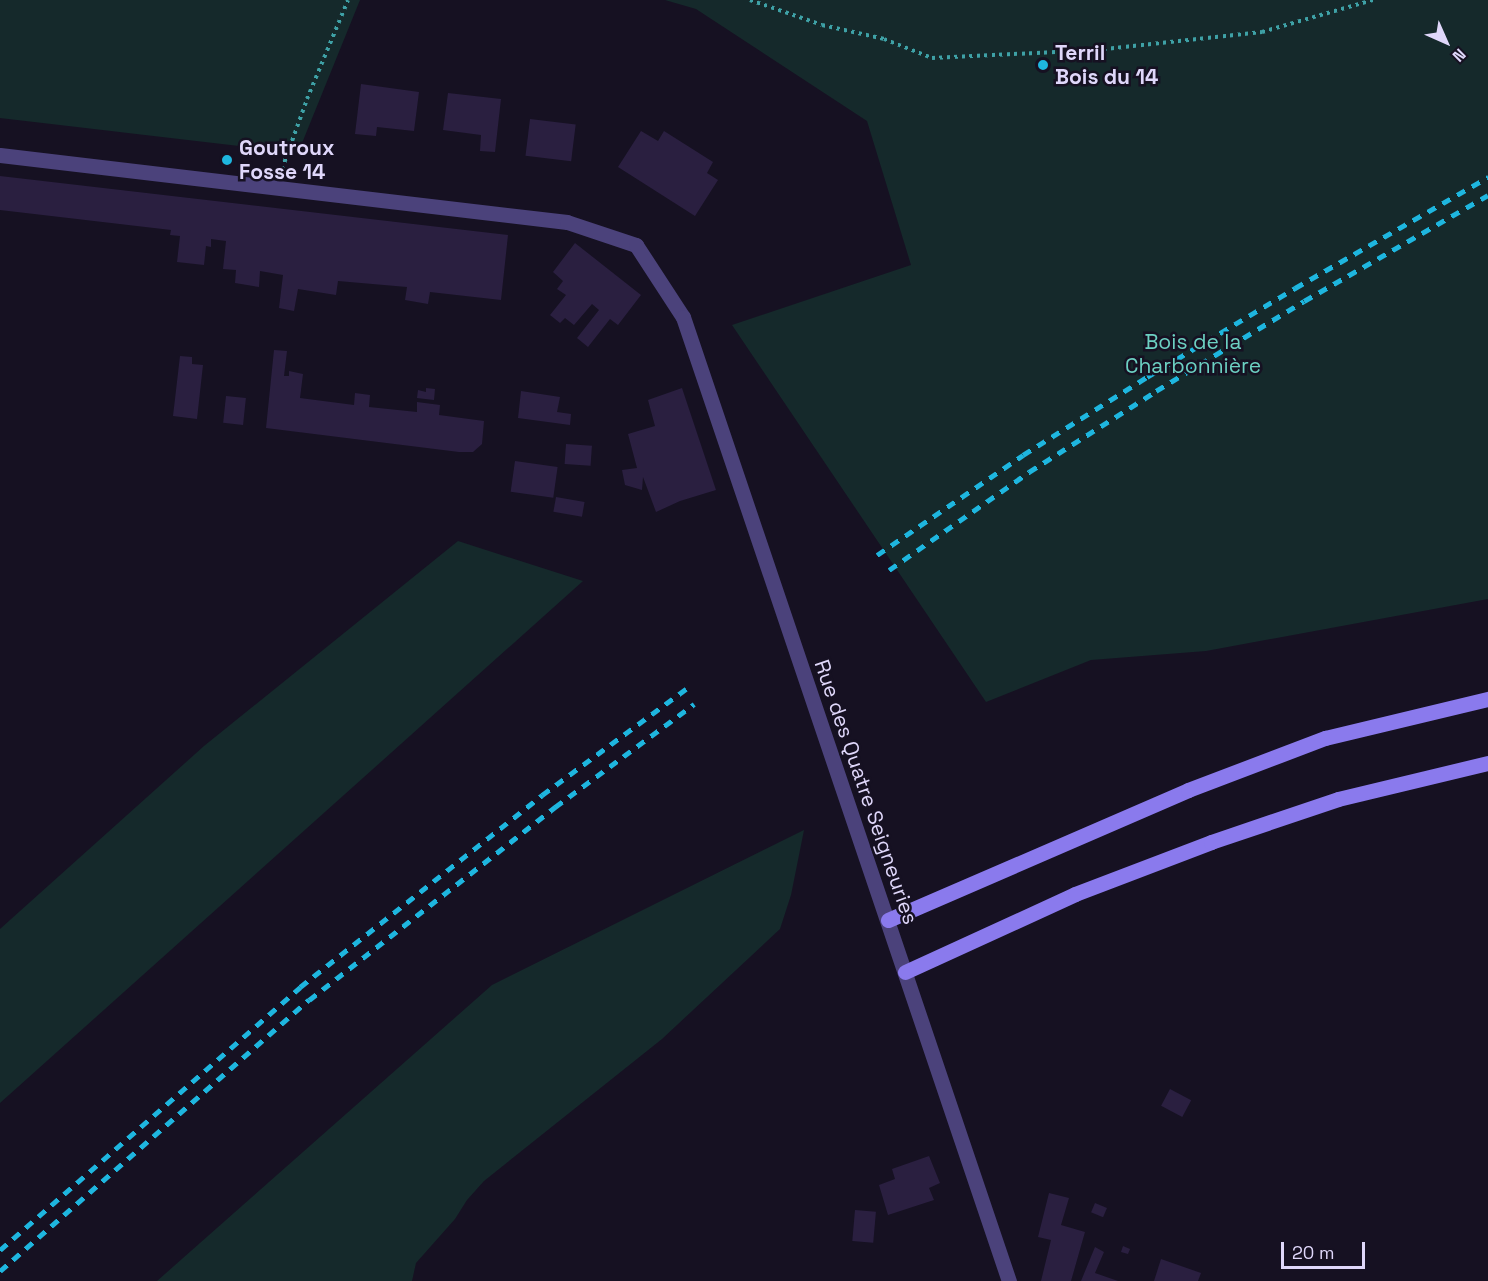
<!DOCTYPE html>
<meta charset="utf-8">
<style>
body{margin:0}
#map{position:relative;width:1488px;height:1281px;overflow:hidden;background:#161122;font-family:"Space Grotesk",sans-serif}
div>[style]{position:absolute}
.green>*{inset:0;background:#15292b}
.building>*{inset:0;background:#2a1f40;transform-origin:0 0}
.path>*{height:4px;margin-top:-2px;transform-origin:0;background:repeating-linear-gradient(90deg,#3ea1a6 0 3px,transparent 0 7.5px)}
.minor>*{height:15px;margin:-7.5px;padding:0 7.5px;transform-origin:7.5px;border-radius:7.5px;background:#4b427b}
.secondary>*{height:15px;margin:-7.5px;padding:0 7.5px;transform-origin:7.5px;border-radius:7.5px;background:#8a7aed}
.rail>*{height:4.5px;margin-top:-2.25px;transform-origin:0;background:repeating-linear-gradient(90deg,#1eb6df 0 9px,transparent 0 17px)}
.dots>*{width:16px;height:16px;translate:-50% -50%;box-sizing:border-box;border:3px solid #161122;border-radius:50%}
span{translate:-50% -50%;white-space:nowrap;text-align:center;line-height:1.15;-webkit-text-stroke:5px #161122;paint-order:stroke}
.poi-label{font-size:21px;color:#dfd7fa;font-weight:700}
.left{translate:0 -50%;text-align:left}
.park-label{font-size:21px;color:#6cd0c2}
.street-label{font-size:21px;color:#dfd7fa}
.north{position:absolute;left:1416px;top:12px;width:60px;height:60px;-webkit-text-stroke:4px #161122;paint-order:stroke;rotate:135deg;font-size:16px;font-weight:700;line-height:24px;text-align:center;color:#dfd7fa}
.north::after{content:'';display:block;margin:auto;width:21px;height:27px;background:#dfd7fa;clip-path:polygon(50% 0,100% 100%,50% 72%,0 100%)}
.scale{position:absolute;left:1281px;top:1242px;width:84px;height:27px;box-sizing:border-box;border:3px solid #dfd7fa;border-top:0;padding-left:8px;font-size:18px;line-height:21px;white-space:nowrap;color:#dfd7fa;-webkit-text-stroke:4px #161122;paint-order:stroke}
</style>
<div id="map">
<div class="green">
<div style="clip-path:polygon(0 0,360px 0,298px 153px,0 118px)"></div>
<div style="clip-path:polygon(665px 0,1488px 0,1488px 599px,1206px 651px,1091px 660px,986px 702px,732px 325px,911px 265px,867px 121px,696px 9px)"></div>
<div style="clip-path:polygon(458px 541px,583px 581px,0 1103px,0 929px,204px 746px)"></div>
<div style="clip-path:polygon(804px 830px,791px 895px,780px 929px,662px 1039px,484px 1181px,467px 1200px,455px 1219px,416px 1263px,412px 1281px,157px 1281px,492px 985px)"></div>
</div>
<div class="building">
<div style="clip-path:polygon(361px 84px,419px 92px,414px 131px,377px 127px,376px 136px,355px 134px)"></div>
<div style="clip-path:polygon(448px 93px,501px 99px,495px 152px,480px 151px,481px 135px,443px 130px)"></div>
<div style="left:530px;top:119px;width:46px;height:37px;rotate:7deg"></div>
<div style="clip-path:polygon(641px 131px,658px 141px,664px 131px,713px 162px,707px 173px,718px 180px,695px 216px,618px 167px)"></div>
<div style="clip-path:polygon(0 176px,508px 235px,501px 300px,430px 292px,428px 304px,405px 300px,407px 287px,338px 281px,336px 295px,298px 289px,294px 311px,279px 308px,283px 275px,260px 271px,259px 287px,235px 283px,236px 270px,223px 269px,226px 241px,211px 239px,211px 247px,206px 246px,204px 265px,177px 262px,180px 236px,170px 235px,171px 230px,0 210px)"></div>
<div style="clip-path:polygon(575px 243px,641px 295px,618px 325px,610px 319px,588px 347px,577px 338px,599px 310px,592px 304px,574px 325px,565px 318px,560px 323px,550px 315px,566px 295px,557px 289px,563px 281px,553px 272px)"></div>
<div style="clip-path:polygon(274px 350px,287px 351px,284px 376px,289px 376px,289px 371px,303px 374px,300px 398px,354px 405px,355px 393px,370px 395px,369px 407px,417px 412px,417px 402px,440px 405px,439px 415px,484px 421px,482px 444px,473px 452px,459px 452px,266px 428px)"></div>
<div style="clip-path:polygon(180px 356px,192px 357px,192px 364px,203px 365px,197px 419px,173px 416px)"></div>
<div style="clip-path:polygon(426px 388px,435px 389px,434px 400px,417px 398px,418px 390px,426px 392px)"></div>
<div style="clip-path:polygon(682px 388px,716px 490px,680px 501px,656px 512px,643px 477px,642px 490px,625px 485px,622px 470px,637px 468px,628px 434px,655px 426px,648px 400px)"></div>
<div style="clip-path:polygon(521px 391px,560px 397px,557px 412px,571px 414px,570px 425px,518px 418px)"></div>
<div style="left:226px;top:396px;width:20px;height:27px;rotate:6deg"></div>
<div style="left:566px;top:444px;width:26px;height:20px;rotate:4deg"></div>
<div style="left:515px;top:461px;width:43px;height:31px;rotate:8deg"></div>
<div style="left:556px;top:497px;width:29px;height:15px;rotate:10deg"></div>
<div style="left:1170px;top:1089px;width:24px;height:19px;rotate:28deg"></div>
<div style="clip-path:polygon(929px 1156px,940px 1183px,929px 1188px,934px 1200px,888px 1215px,879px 1185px,895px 1179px,892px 1169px)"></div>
<div style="clip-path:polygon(1049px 1193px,1069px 1198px,1061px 1225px,1085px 1232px,1071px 1281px,1041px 1281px,1051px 1240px,1038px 1237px)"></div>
<div style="left:1095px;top:1203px;width:13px;height:10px;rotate:23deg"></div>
<div style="left:855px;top:1210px;width:21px;height:31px;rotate:5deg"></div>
<div style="clip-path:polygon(1123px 1246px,1130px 1249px,1128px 1254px,1121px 1252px)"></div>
<div style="clip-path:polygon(1095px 1247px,1104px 1252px,1095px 1273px,1118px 1281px,1081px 1281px)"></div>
<div style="clip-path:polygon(1161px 1259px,1201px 1273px,1198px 1281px,1154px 1281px)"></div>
</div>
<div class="path">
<div style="left:750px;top:0;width:76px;rotate:19.1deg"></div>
<div style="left:822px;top:25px;width:64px;rotate:12.7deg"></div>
<div style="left:884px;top:39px;width:52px;rotate:21.6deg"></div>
<div style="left:932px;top:58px;width:164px;rotate:-2.8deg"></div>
<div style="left:1096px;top:50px;width:167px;rotate:-6.2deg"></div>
<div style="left:1262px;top:32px;width:116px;rotate:-16.1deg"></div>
<div style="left:282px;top:169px;width:74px;rotate:-70.3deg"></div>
<div style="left:307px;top:99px;width:107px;rotate:-67.5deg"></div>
</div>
<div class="minor">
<div style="left:0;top:155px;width:571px;rotate:6.74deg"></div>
<div style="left:567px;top:222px;width:73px;rotate:18.4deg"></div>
<div style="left:636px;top:245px;width:86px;rotate:56.9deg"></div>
<div style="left:683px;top:317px;width:1018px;rotate:71.32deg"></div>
</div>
<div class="secondary">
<div style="left:888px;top:920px;width:327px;rotate:-23.4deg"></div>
<div style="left:1188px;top:790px;width:147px;rotate:-20.8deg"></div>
<div style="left:1325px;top:738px;width:168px;rotate:-13.5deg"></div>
<div style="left:905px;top:972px;width:187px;rotate:-24.6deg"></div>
<div style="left:1075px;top:894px;width:146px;rotate:-20.9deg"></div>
<div style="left:1211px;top:842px;width:134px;rotate:-18.7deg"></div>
<div style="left:1338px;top:799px;width:154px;rotate:-13.5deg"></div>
</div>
<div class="rail">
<div style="left:877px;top:555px;width:177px;rotate:-34.4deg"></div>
<div style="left:1023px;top:455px;width:146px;rotate:-32.2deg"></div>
<div style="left:1147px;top:377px;width:173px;rotate:-31deg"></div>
<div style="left:1295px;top:288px;width:223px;rotate:-29.9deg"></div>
<div style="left:889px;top:570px;width:171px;rotate:-35deg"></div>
<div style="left:1029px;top:472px;width:151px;rotate:-32.5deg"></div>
<div style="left:1156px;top:391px;width:173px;rotate:-31.3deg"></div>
<div style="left:1304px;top:301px;width:212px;rotate:-29.9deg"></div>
<div style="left:0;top:1250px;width:399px;rotate:-41.2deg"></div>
<div style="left:300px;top:987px;width:309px;rotate:-38.4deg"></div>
<div style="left:542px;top:795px;width:179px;rotate:-36.4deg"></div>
<div style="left:0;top:1271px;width:411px;rotate:-41.3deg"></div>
<div style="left:309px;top:1000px;width:313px;rotate:-38.1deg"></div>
<div style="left:555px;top:807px;width:173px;rotate:-36.5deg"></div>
</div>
<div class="dots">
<div style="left:1043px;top:65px;background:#1eb6df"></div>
<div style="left:227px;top:160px;background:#1eb6df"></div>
</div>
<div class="poi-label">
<span class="left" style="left:1055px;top:65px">Terril<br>Bois du 14</span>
<span class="left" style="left:239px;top:160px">Goutroux<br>Fosse 14</span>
</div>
<div class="park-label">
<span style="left:1193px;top:354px">Bois de la<br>Charbonnière</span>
</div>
<div class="street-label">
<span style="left:866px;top:792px;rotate:71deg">Rue des Quatre Seigneuries</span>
</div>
<div class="north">N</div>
<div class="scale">20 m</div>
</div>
